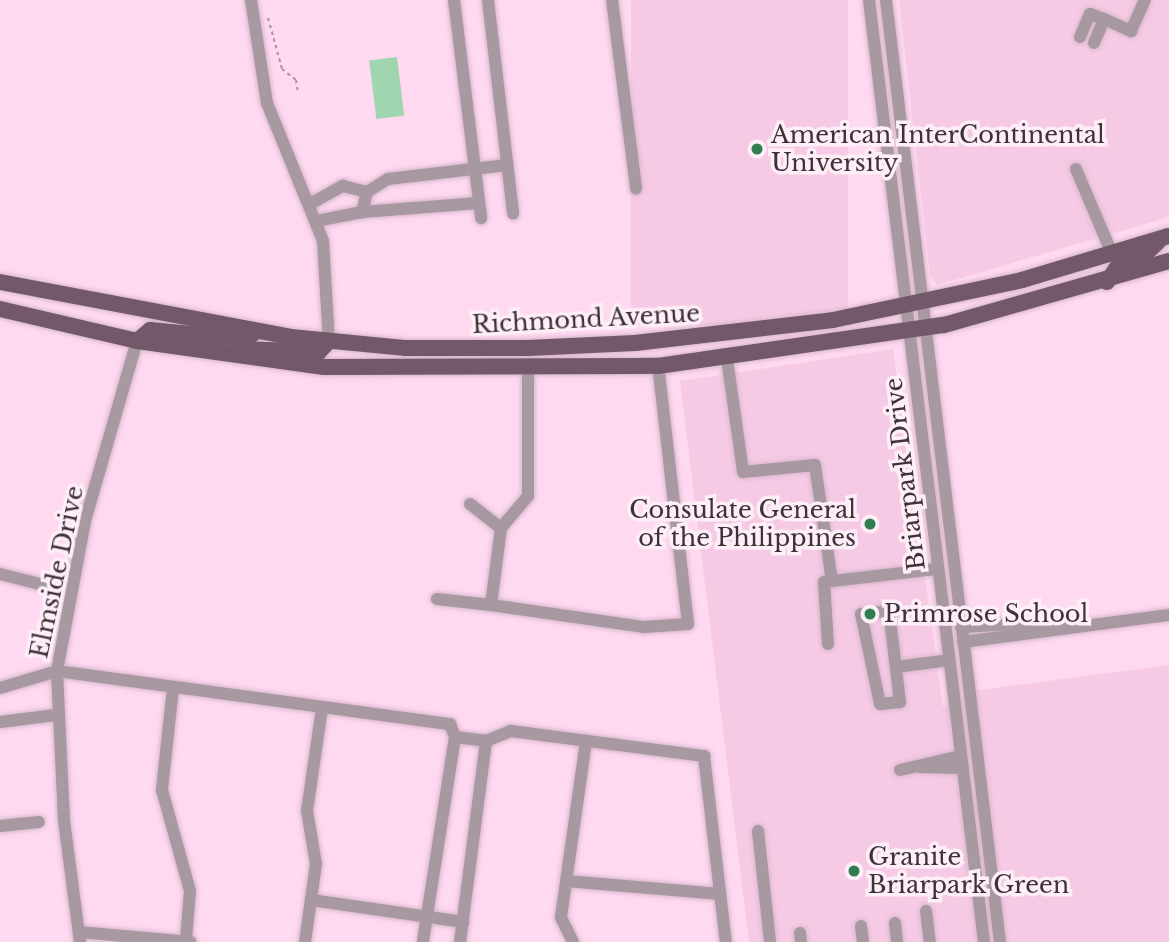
<!DOCTYPE html>
<style>
body{margin:0}
#map{position:relative;width:1169px;height:942px;overflow:hidden;background:#fed9f0;font-family:"Libre Baskerville",serif}
div>[style]{position:absolute}
.built>*{inset:0;background:#f6cae5;transform-origin:0 0}
.green>*{inset:0;background:#9fd5af;transform-origin:0 0}
.path>*{height:2px;margin-top:-1px;transform-origin:0;background:repeating-linear-gradient(90deg,#ab90a1 0 3.5px,transparent 0 7px)}
.roads{filter:drop-shadow(0 0 2px #d8b7cc) drop-shadow(0 0 2px #d8b7cc)}
.minor>*{height:12px;margin:-6px;padding:0 6px;transform-origin:6px;border-radius:6px;background:#a798a1}
.major>*{height:16px;margin:-8px;padding:0 8px;transform-origin:8px;border-radius:8px;background:#725868}
.dots>*{width:19px;height:19px;translate:-50% -50%;box-sizing:border-box;border:4px solid #fdeef7;border-radius:50%}
span{translate:-50% -50%;white-space:nowrap;text-align:center;line-height:1.15;-webkit-text-stroke:7px #fdeef7;paint-order:stroke}
.poi-label{font-size:24px;color:#3f313a}
.left{translate:0 -50%;text-align:left}
.right{translate:-100% -50%;text-align:right}
.street-label{font-size:24px;color:#3f313a}
</style>
<div id="map">
<div class="built">
<div style="left:631px;top:0;width:217px;height:325px"></div>
<div style="clip-path:polygon(899px 0,1169px 0,1169px 217px,937px 285px,930px 275px)"></div>
<div style="clip-path:polygon(893px 349px,943px 707px,979px 690px,1169px 665px,1169px 942px,749px 942px,680px 381px)"></div>
</div>
<div class="green">
<div style="left:397px;top:57px;width:59px;height:28px;rotate:83deg"></div>
</div>
<div class="path">
<div style="left:268px;top:18px;width:53px;rotate:74.6deg"></div>
<div style="left:282px;top:69px;width:18px;rotate:38deg"></div>
<div style="left:296px;top:80px;width:12px;rotate:81deg"></div>
</div>
<div class="roads">
<div class="minor">
<div style="left:251px;top:0;width:104px;rotate:81.2deg"></div>
<div style="left:267px;top:103px;width:149px;rotate:67.9deg"></div>
<div style="left:323px;top:241px;width:100px;rotate:86.6deg"></div>
<div style="left:454px;top:0;width:220px;rotate:82.9deg"></div>
<div style="left:488px;top:0;width:215px;rotate:83.3deg"></div>
<div style="left:612px;top:0;width:190px;rotate:82.7deg"></div>
<div style="left:869px;top:0;width:949px;rotate:83.04deg"></div>
<div style="left:886px;top:0;width:949px;rotate:83.1deg"></div>
<div style="left:1080px;top:37px;width:25px;rotate:-67deg"></div>
<div style="left:1090px;top:14px;width:15px;rotate:20deg"></div>
<div style="left:1094px;top:43px;width:26px;rotate:-67deg"></div>
<div style="left:1104px;top:19px;width:30px;rotate:24deg"></div>
<div style="left:1131px;top:31px;width:34px;rotate:-66deg"></div>
<div style="left:1076px;top:169px;width:92px;rotate:67deg"></div>
<div style="left:367px;top:192px;width:25px;rotate:-32deg"></div>
<div style="left:388px;top:179px;width:120px;rotate:-6.7deg"></div>
<div style="left:310px;top:204px;width:38px;rotate:-29deg"></div>
<div style="left:343px;top:186px;width:25px;rotate:14deg"></div>
<div style="left:367px;top:192px;width:21px;rotate:104deg"></div>
<div style="left:362px;top:212px;width:47px;rotate:168.9deg"></div>
<div style="left:362px;top:212px;width:117px;rotate:-4.4deg"></div>
<div style="left:727px;top:359px;width:114px;rotate:81.9deg"></div>
<div style="left:743px;top:472px;width:72px;rotate:-5.6deg"></div>
<div style="left:815px;top:465px;width:117px;rotate:81.7deg"></div>
<div style="left:528px;top:371px;width:125px;rotate:90deg"></div>
<div style="left:528px;top:496px;width:42px;rotate:130.2deg"></div>
<div style="left:501px;top:528px;width:78px;rotate:97.4deg"></div>
<div style="left:491px;top:605px;width:155px;rotate:8.2deg"></div>
<div style="left:644px;top:627px;width:44px;rotate:-3.9deg"></div>
<div style="left:688px;top:624px;width:260px;rotate:-96.6deg"></div>
<div style="left:470px;top:504px;width:39px;rotate:38deg"></div>
<div style="left:0;top:574px;width:54px;rotate:14deg"></div>
<div style="left:437px;top:599px;width:54px;rotate:6.3deg"></div>
<div style="left:889px;top:611px;width:92px;rotate:83.1deg"></div>
<div style="left:900px;top:702px;width:20px;rotate:174deg"></div>
<div style="left:880px;top:704px;width:92px;rotate:-101.9deg"></div>
<div style="left:861px;top:614px;width:28px;rotate:-6deg"></div>
<div style="left:961px;top:627px;width:53px;rotate:-3.2deg"></div>
<div style="left:1014px;top:624px;width:20px;rotate:15deg"></div>
<div style="left:963px;top:642px;width:208px;rotate:-7.5deg"></div>
<div style="left:828px;top:644px;width:62px;rotate:-93.7deg"></div>
<div style="left:824px;top:582px;width:114px;rotate:-6.6deg"></div>
<div style="left:896px;top:667px;width:53px;rotate:-7.5deg"></div>
<div style="left:0;top:688px;width:59px;rotate:-16.6deg"></div>
<div style="left:57px;top:671px;width:397px;rotate:7.7deg"></div>
<div style="left:450px;top:724px;width:14px;rotate:69deg"></div>
<div style="left:455px;top:737px;width:207px;rotate:98.9deg"></div>
<div style="left:173px;top:688px;width:103px;rotate:96.2deg"></div>
<div style="left:162px;top:790px;width:105px;rotate:74.5deg"></div>
<div style="left:190px;top:891px;width:49px;rotate:94.7deg"></div>
<div style="left:0;top:722px;width:56px;rotate:-7.1deg"></div>
<div style="left:455px;top:737px;width:31px;rotate:7deg"></div>
<div style="left:920px;top:767px;width:43px;rotate:1.3deg"></div>
<div style="left:900px;top:770px;width:63px;rotate:-12.9deg"></div>
<div style="left:0;top:826px;width:39px;rotate:-6deg"></div>
<div style="left:758px;top:831px;width:112px;rotate:83.8deg"></div>
<div style="left:566px;top:881px;width:155px;rotate:4.8deg"></div>
<div style="left:311px;top:900px;width:154px;rotate:8.2deg"></div>
<div style="left:926px;top:911px;width:31px;rotate:83deg"></div>
<div style="left:895px;top:923px;width:19px;rotate:84deg"></div>
<div style="left:861px;top:926px;width:16px;rotate:83deg"></div>
<div style="left:79px;top:932px;width:112px;rotate:5.1deg"></div>
<div style="left:800px;top:933px;width:9px;rotate:84deg"></div>
<div style="left:80px;top:942px;width:123px;rotate:-97.5deg"></div>
<div style="left:64px;top:820px;width:149px;rotate:-92.7deg"></div>
<div style="left:57px;top:671px;width:153px;rotate:-79.4deg"></div>
<div style="left:85px;top:521px;width:187px;rotate:-73.9deg"></div>
<div style="left:305px;top:942px;width:79px;rotate:-82deg"></div>
<div style="left:316px;top:864px;width:54px;rotate:-99.6deg"></div>
<div style="left:307px;top:811px;width:104px;rotate:-81.7deg"></div>
<div style="left:460px;top:942px;width:203px;rotate:-82.6deg"></div>
<div style="left:486px;top:741px;width:27px;rotate:-22deg"></div>
<div style="left:511px;top:731px;width:195px;rotate:7.4deg"></div>
<div style="left:704px;top:756px;width:187px;rotate:83.3deg"></div>
<div style="left:573px;top:942px;width:28px;rotate:-116deg"></div>
<div style="left:561px;top:917px;width:178px;rotate:-81.9deg"></div>
</div>
<div class="major">
<div style="left:0;top:282px;width:296px;rotate:10.7deg"></div>
<div style="left:291px;top:337px;width:116px;rotate:5.5deg"></div>
<div style="left:406px;top:348px;width:122px"></div>
<div style="left:528px;top:348px;width:107px;rotate:-2.7deg"></div>
<div style="left:635px;top:343px;width:199px;rotate:-6.6deg"></div>
<div style="left:833px;top:320px;width:193px;rotate:-11.9deg"></div>
<div style="left:1022px;top:280px;width:153px;rotate:-16.7deg"></div>
<div style="left:1107px;top:282px;width:23px;rotate:-56deg"></div>
<div style="left:1120px;top:263px;width:23px;rotate:-15deg"></div>
<div style="left:1142px;top:257px;width:22px;rotate:-43deg"></div>
<div style="left:0;top:309px;width:141px;rotate:13.1deg"></div>
<div style="left:137px;top:341px;width:189px;rotate:7.9deg"></div>
<div style="left:324px;top:367px;width:334px;rotate:-0.2deg"></div>
<div style="left:658px;top:366px;width:289px;rotate:-8.2deg"></div>
<div style="left:944px;top:325px;width:234px;rotate:-15.9deg"></div>
<div style="left:137px;top:341px;width:17px;rotate:-40deg"></div>
<div style="left:150px;top:330px;width:93px;rotate:5.5deg"></div>
<div style="left:243px;top:339px;width:11px;rotate:-27deg"></div>
<div style="left:240px;top:349px;width:79px;rotate:2.2deg"></div>
<div style="left:319px;top:352px;width:15px;rotate:-48deg"></div>
</div>
</div>
<div class="dots">
<div style="left:757px;top:149px;background:#2e7e4e"></div>
<div style="left:870px;top:524px;background:#2e7e4e"></div>
<div style="left:870px;top:614px;background:#2e7e4e"></div>
<div style="left:854px;top:871px;background:#2e7e4e"></div>
</div>
<div class="poi-label">
<span class="left" style="left:771px;top:149px">American InterContinental<br>University</span>
<span class="right" style="left:856px;top:524px">Consulate General<br>of the Philippines</span>
<span class="left" style="left:884px;top:614px">Primrose School</span>
<span class="left" style="left:868px;top:871px">Granite<br>Briarpark Green</span>
</div>
<div class="street-label">
<span style="left:586px;top:319px;rotate:-3deg">Richmond Avenue</span>
<span style="left:905px;top:474px;rotate:-97deg">Briarpark Drive</span>
<span style="left:57px;top:572px;rotate:-78deg">Elmside Drive</span>
</div>
</div>
